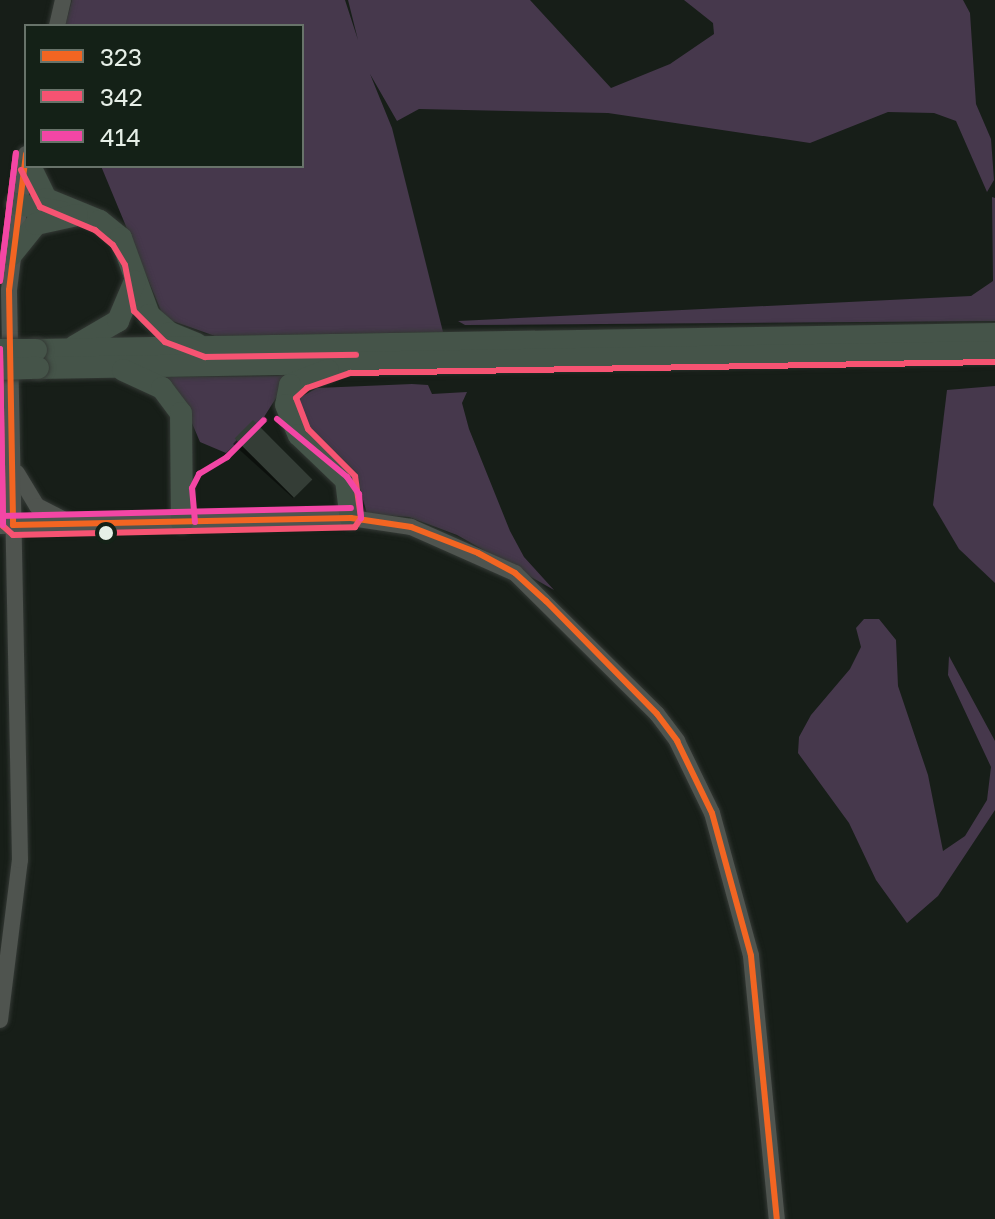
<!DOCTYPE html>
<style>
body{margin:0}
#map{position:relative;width:995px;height:1219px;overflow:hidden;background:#171e18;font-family:"Golos Text",sans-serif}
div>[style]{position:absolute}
.green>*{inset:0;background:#46384c}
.shadow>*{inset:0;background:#0007}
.building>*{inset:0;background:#343d36;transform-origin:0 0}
.roads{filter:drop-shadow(0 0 2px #343935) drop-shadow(0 0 2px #343935)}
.minor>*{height:16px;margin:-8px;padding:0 8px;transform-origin:8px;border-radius:8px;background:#4f544f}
.highway>*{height:22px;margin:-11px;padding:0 11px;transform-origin:11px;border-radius:11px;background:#455449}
.bridges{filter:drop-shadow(0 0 2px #343935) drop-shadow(0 0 2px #343935)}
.highway-bridge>*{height:22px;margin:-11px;padding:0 11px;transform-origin:11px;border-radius:11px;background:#455449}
.bus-1>*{height:6px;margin:-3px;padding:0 3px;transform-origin:3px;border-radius:3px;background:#f26522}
.bus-2>*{height:6px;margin:-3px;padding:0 3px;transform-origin:3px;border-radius:3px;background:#f65372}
.bus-3>*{height:6px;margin:-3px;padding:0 3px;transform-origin:3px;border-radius:3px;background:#f346a5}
.dots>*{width:22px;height:22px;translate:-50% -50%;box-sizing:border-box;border:4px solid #142117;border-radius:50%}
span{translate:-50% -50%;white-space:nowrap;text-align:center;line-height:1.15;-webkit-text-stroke:6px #142117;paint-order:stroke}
.legend{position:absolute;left:24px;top:24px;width:280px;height:144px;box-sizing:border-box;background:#142117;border:2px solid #68736a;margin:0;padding:10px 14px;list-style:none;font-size:24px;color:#e6efe7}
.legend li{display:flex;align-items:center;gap:16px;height:40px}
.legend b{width:40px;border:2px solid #68736a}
</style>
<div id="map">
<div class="green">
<div style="clip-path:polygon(72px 0,345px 0,358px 40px,348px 0,530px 0,611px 88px,670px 64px,714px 34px,713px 23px,684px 0,963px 0,970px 13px,976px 104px,991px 139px,994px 180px,987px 192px,956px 121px,934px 113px,888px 112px,810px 143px,608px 113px,419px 109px,397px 121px,370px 74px,392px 128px,443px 332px,215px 336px,164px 318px,101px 166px,302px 166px,302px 26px,65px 26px)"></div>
<div style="clip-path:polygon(992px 197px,995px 198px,995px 321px,465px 325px,458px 321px,971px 296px,993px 281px)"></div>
<div style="clip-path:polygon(290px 376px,264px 417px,226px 453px,200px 442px,186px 409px,159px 377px)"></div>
<div style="clip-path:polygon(412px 384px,428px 385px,432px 394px,467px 392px,462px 403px,469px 429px,510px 531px,524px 557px,554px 590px,457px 535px,409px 517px,367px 514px,359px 485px,308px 439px,296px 407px,299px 398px,317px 388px)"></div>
<div style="clip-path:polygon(995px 386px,995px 583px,959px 549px,933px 505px,947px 390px)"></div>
<div style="clip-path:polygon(864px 619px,879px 619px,896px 640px,898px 686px,928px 775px,943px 851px,965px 836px,987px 800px,991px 767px,948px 675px,949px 656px,995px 741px,995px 810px,938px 896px,907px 923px,876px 880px,849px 823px,798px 753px,799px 737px,811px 715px,850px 669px,861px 647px,856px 628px)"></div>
</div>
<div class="shadow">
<div style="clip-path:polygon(253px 422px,310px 479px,293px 498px,233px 444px)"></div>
</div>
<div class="building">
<div style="left:253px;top:420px;width:84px;height:26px;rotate:45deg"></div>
</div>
<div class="roads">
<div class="minor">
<div style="left:57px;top:26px;width:27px;rotate:-77deg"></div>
<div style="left:17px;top:473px;width:39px;rotate:59deg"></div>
<div style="left:37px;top:506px;width:34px;rotate:27deg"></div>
<div style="left:0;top:526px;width:351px;rotate:-1.3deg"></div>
<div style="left:351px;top:518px;width:61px;rotate:8.5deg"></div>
<div style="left:411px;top:527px;width:114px;rotate:23.9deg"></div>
<div style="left:515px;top:573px;width:200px;rotate:44.8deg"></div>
<div style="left:657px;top:714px;width:34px;rotate:53deg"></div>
<div style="left:677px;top:741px;width:80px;rotate:64.1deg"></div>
<div style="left:712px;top:813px;width:148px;rotate:74.7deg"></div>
<div style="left:751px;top:956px;width:264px;rotate:84.4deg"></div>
<div style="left:0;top:1020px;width:161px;rotate:-82.9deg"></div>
<div style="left:20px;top:860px;width:570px;rotate:-91.11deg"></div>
<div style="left:9px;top:290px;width:137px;rotate:-82.9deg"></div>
</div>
<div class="highway">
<div style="left:30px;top:166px;width:37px;rotate:64deg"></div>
<div style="left:46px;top:199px;width:58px;rotate:22.2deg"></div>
<div style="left:100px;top:221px;width:27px;rotate:39deg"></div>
<div style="left:121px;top:238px;width:82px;rotate:70deg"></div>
<div style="left:149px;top:315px;width:28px;rotate:41deg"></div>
<div style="left:170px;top:333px;width:29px;rotate:22deg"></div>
<div style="left:17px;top:204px;width:45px;rotate:10.3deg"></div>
<div style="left:11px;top:255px;width:40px;rotate:-51deg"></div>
<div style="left:36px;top:224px;width:42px;rotate:-12.4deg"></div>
<div style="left:75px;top:346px;width:50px;rotate:-30.2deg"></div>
<div style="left:118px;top:321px;width:43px;rotate:-67deg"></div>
<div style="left:36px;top:350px;width:959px;rotate:-0.96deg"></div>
<div style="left:38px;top:368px;width:957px;rotate:-0.96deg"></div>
<div style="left:123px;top:370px;width:43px;rotate:24.8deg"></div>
<div style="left:162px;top:388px;width:31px;rotate:53deg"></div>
<div style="left:181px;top:413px;width:109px;rotate:89.5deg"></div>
<div style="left:328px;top:370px;width:41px;rotate:158.5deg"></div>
<div style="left:290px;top:385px;width:20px;rotate:101deg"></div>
<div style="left:286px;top:405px;width:33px;rotate:67deg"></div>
<div style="left:299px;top:435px;width:65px;rotate:43.8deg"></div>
<div style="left:346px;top:480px;width:38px;rotate:83deg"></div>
</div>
</div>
<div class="bridges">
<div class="highway-bridge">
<div style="left:0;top:350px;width:36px"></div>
<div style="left:0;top:369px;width:38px;rotate:-2deg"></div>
</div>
</div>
<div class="bus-1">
<div style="left:26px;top:154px;width:137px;rotate:97.1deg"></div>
<div style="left:9px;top:290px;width:235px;rotate:89deg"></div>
<div style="left:13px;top:525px;width:338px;rotate:-1.2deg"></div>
<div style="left:351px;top:518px;width:61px;rotate:8.5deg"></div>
<div style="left:411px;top:527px;width:72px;rotate:21.2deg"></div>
<div style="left:478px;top:553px;width:42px;rotate:28.4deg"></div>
<div style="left:515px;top:573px;width:42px;rotate:42.1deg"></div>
<div style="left:546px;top:601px;width:158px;rotate:45.5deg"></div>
<div style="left:657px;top:714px;width:34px;rotate:53deg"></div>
<div style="left:677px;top:741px;width:80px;rotate:64.1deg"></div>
<div style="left:712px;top:813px;width:148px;rotate:74.7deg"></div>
<div style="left:751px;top:956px;width:264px;rotate:84.4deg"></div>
</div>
<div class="bus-2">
<div style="left:21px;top:170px;width:42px;rotate:62.8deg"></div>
<div style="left:40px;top:207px;width:60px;rotate:22.7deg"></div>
<div style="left:95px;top:230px;width:23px;rotate:40deg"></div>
<div style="left:113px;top:245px;width:23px;rotate:59deg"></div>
<div style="left:125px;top:265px;width:47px;rotate:78.9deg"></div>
<div style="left:134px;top:311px;width:44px;rotate:45deg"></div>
<div style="left:165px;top:342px;width:43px;rotate:20.6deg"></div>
<div style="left:205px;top:357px;width:151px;rotate:-0.8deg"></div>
<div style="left:0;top:281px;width:129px;rotate:-82.9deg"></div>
<div style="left:0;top:349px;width:177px;rotate:89deg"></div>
<div style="left:3px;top:526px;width:13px;rotate:42deg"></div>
<div style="left:13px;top:535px;width:342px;rotate:-1.3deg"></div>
<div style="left:355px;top:527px;width:11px;rotate:-56deg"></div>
<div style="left:361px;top:518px;width:42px;rotate:-98.1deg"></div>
<div style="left:355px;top:476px;width:66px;rotate:-135deg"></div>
<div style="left:308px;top:429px;width:33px;rotate:-111deg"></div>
<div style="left:296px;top:398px;width:15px;rotate:-42deg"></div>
<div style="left:307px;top:388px;width:46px;rotate:-19.2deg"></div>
<div style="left:350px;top:373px;width:645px;rotate:-0.98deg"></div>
</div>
<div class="bus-3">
<div style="left:0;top:281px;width:129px;rotate:-82.9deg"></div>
<div style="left:0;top:349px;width:176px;rotate:89deg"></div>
<div style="left:277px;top:419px;width:91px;rotate:39.6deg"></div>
<div style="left:347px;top:477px;width:21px;rotate:55deg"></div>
<div style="left:359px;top:494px;width:24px;rotate:85deg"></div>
<div style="left:0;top:516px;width:351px;rotate:-1.3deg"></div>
<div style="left:195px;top:522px;width:34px;rotate:-95deg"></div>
<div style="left:192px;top:488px;width:16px;rotate:-63deg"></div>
<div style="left:199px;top:474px;width:33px;rotate:-31deg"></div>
<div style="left:227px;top:457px;width:52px;rotate:-45deg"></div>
</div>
<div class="dots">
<div style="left:106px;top:533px;background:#e6efe7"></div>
</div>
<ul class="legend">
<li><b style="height:10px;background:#f26522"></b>323</li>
<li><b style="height:10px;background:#f65372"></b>342</li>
<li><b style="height:10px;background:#f346a5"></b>414</li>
</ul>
</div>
